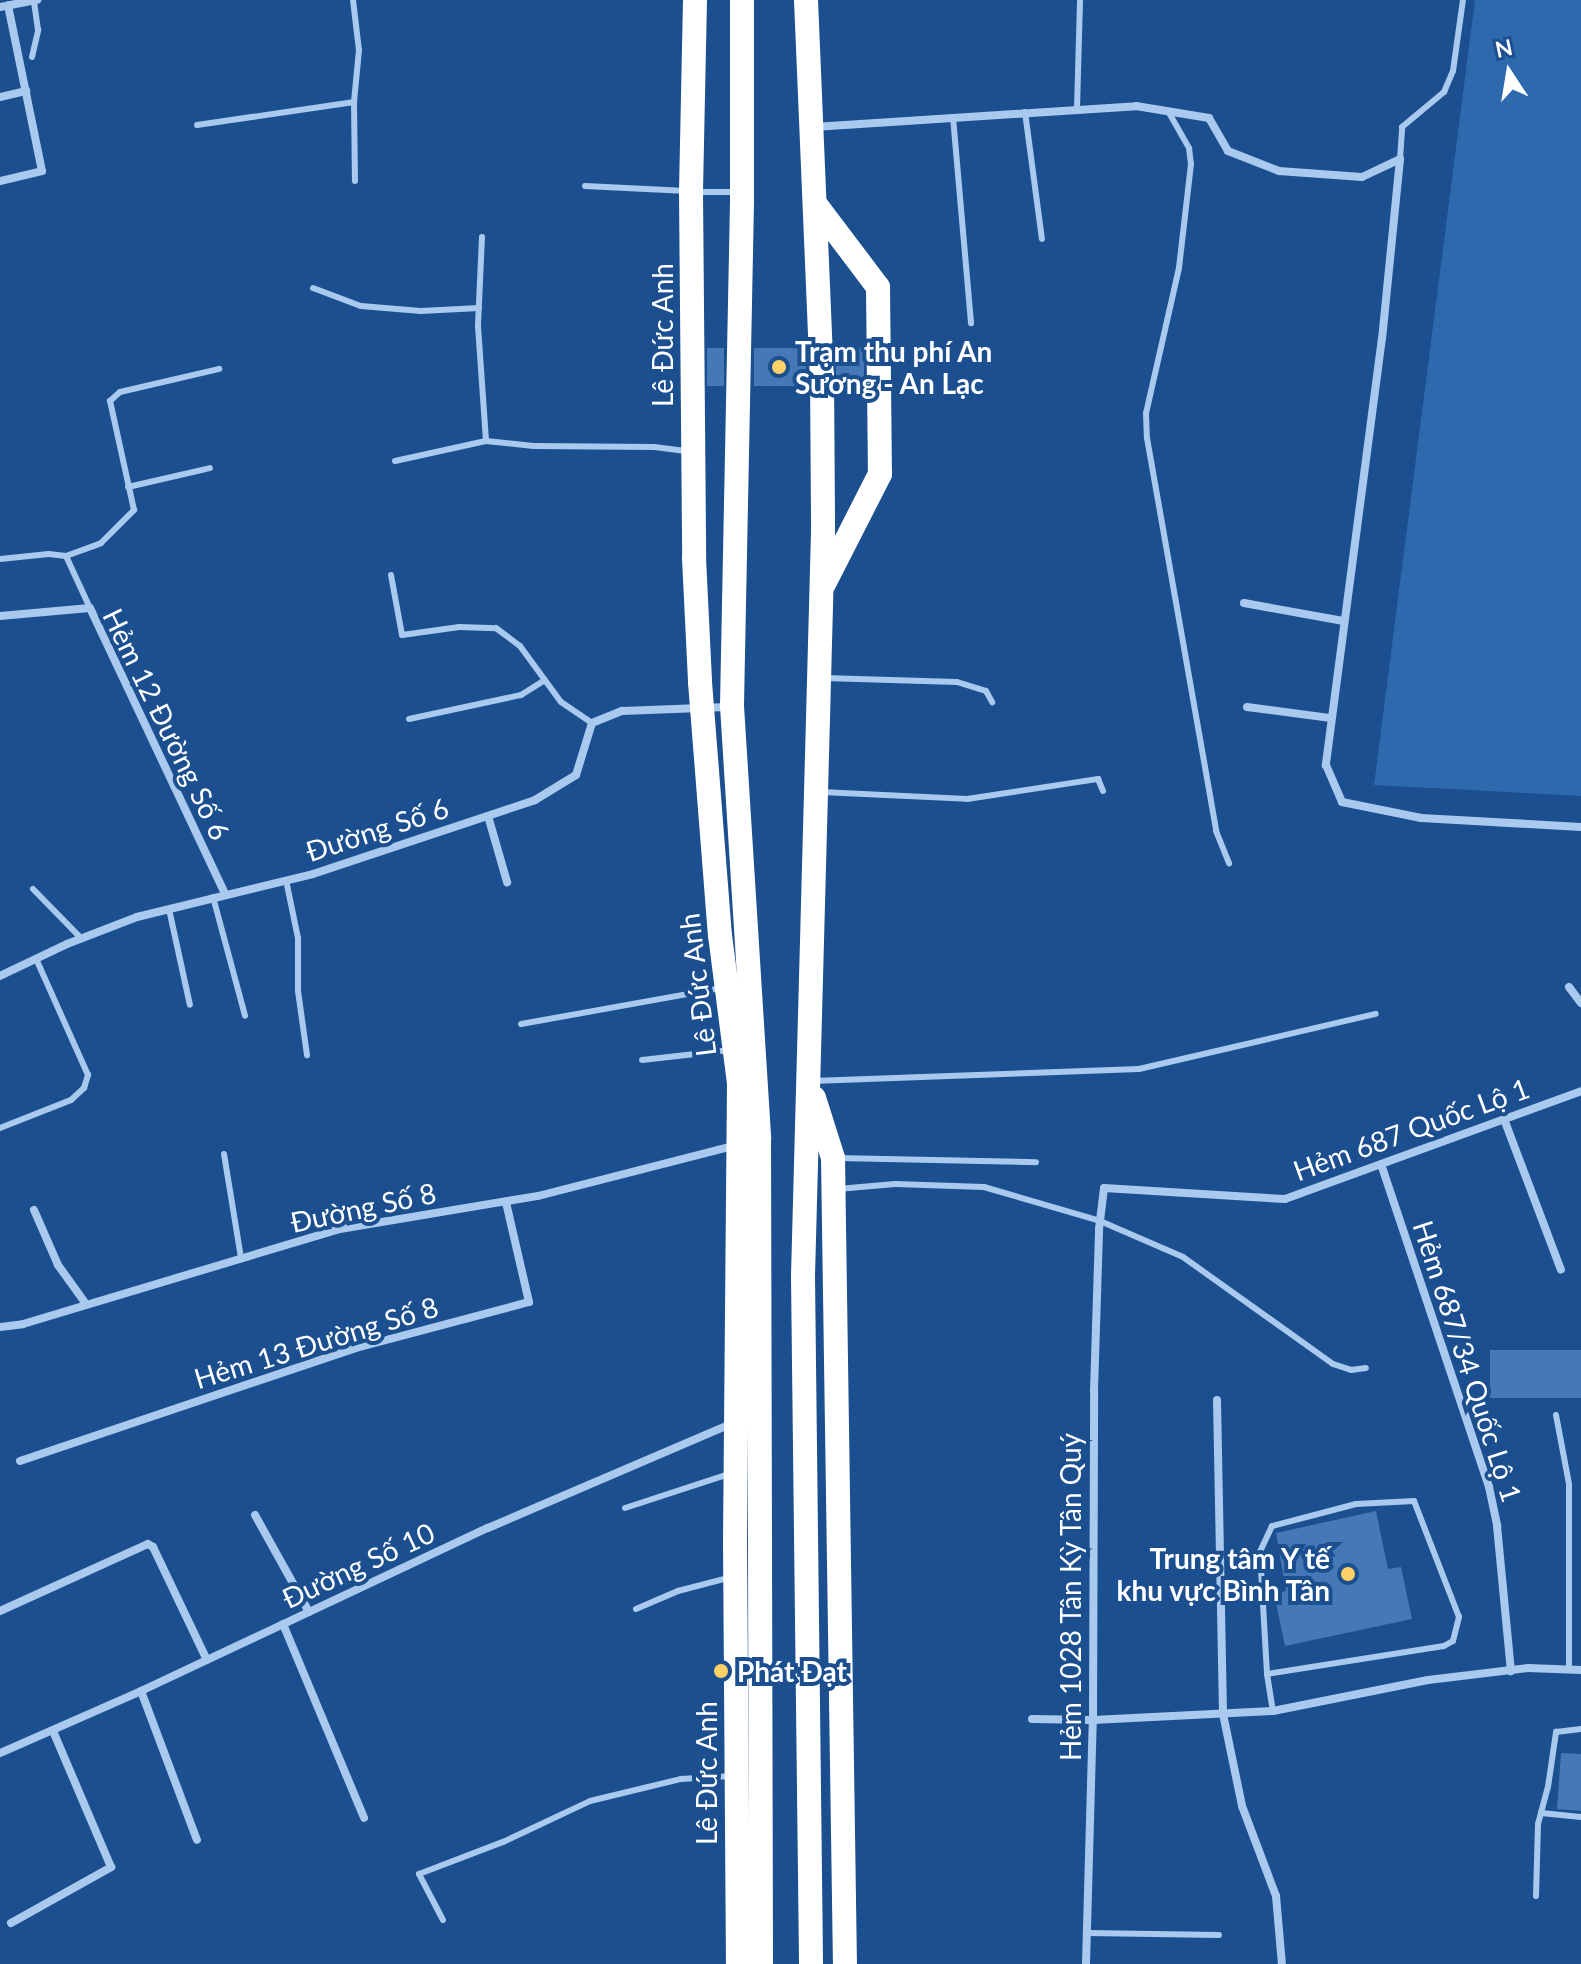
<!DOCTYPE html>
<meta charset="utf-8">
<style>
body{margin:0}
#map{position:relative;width:1581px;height:1964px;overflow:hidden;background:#1b4f8f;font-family:Lato,sans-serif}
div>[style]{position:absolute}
.green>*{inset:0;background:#2e69ad}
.building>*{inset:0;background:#4478b7;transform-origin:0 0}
.lane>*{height:6px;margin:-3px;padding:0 3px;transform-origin:3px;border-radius:3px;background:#a9c9ee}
.street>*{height:8px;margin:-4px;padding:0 4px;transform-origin:4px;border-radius:4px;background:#a9c9ee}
.highway>*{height:24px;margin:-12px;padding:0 12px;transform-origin:12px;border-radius:12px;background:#fff}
.dots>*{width:22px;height:22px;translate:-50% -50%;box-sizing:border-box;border:4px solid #1b4f8f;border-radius:50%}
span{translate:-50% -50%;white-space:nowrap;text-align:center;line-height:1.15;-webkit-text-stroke:8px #1b4f8f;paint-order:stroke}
.street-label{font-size:28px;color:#fff}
.poi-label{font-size:28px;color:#fff;font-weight:700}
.left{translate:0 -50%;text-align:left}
.right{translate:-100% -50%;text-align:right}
.north{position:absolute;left:1469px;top:32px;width:80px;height:80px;-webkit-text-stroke:6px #1b4f8f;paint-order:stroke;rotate:348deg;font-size:22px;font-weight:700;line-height:32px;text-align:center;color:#fff}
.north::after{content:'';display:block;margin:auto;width:28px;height:36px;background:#fff;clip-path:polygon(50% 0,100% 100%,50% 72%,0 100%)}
</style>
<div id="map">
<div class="green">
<div style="clip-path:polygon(1475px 0,1581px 0,1581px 796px,1374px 785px)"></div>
</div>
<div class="building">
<div style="left:707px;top:348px;width:17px;height:38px"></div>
<div style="left:754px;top:348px;width:52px;height:38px"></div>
<div style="left:836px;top:348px;width:28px;height:39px"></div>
<div style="left:1581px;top:1350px;width:48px;height:91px;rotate:90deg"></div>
<div style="clip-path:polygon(1376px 1511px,1388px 1569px,1401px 1567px,1412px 1619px,1285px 1646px,1274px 1594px,1286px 1591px,1276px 1533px)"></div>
<div style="clip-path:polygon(1561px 1753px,1581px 1754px,1581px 1811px,1557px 1809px)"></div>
</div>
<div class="lane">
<div style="left:353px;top:0;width:50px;rotate:83.2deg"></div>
<div style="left:359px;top:50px;width:52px;rotate:95.5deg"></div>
<div style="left:354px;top:102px;width:79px;rotate:89.3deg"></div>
<div style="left:32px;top:57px;width:28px;rotate:-77deg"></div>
<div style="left:38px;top:30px;width:29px;rotate:-98deg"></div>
<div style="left:1077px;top:109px;width:109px;rotate:-88.4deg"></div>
<div style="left:1168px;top:111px;width:43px;rotate:60.4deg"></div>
<div style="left:1189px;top:148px;width:16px;rotate:83deg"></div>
<div style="left:1191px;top:164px;width:105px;rotate:96.6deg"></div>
<div style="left:1179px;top:268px;width:149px;rotate:102.8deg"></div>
<div style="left:1146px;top:413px;width:25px;rotate:88deg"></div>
<div style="left:1147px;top:438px;width:399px;rotate:80deg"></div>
<div style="left:1216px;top:831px;width:35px;rotate:68deg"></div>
<div style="left:1025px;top:112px;width:128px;rotate:82.4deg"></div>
<div style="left:953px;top:117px;width:207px;rotate:85deg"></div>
<div style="left:197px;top:125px;width:159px;rotate:-8.3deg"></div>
<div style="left:1400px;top:159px;width:32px;rotate:-86deg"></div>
<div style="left:1402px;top:127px;width:55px;rotate:-39.8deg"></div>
<div style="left:1444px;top:92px;width:23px;rotate:-67deg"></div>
<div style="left:1453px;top:71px;width:72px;rotate:-82deg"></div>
<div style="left:585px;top:186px;width:102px;rotate:2.8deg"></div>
<div style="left:698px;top:192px;width:37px"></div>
<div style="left:482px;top:237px;width:89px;rotate:92.6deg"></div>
<div style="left:478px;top:326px;width:115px;rotate:86deg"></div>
<div style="left:486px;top:441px;width:48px;rotate:5.9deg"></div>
<div style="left:534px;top:446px;width:120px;rotate:0.5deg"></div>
<div style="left:654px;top:447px;width:32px;rotate:7deg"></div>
<div style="left:313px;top:288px;width:51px;rotate:20.6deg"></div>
<div style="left:361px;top:306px;width:60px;rotate:4.8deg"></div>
<div style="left:421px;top:311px;width:58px;rotate:-3deg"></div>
<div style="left:395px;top:461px;width:93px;rotate:-12.4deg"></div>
<div style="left:128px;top:487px;width:84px;rotate:-13deg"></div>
<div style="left:0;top:559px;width:49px;rotate:-5.8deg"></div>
<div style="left:49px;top:554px;width:17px;rotate:7deg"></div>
<div style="left:391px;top:575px;width:61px;rotate:79.6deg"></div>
<div style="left:402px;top:635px;width:58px;rotate:-8deg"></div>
<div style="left:459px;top:627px;width:37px;rotate:2deg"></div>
<div style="left:496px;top:628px;width:30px;rotate:37deg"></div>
<div style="left:520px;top:646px;width:69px;rotate:53.8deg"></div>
<div style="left:561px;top:702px;width:37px;rotate:34deg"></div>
<div style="left:90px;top:608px;width:57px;rotate:-114.8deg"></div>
<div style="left:66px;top:556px;width:37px;rotate:-20deg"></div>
<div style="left:101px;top:543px;width:47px;rotate:-45deg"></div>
<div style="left:134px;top:510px;width:112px;rotate:-102.4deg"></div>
<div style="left:110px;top:401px;width:13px;rotate:-42deg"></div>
<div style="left:120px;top:392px;width:102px;rotate:-13.1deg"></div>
<div style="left:824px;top:678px;width:133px;rotate:1.7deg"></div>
<div style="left:957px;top:682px;width:30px;rotate:17deg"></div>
<div style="left:986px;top:691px;width:13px;rotate:61deg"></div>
<div style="left:409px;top:719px;width:115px;rotate:-12.1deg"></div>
<div style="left:521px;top:695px;width:28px;rotate:-32deg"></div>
<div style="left:821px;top:792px;width:146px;rotate:2.7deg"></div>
<div style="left:967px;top:799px;width:133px;rotate:-8.7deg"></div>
<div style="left:1098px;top:779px;width:13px;rotate:67deg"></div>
<div style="left:286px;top:880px;width:59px;rotate:78.3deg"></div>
<div style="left:298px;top:938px;width:53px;rotate:90deg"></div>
<div style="left:298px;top:991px;width:65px;rotate:82deg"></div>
<div style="left:33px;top:889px;width:69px;rotate:45.6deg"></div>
<div style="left:213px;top:897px;width:123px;rotate:74.9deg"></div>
<div style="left:169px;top:909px;width:98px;rotate:77.7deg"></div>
<div style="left:521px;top:1024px;width:204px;rotate:-10.2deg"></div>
<div style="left:642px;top:1060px;width:89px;rotate:-6.5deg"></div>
<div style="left:812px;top:1081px;width:327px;rotate:-2.1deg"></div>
<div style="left:1139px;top:1069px;width:243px;rotate:-13.1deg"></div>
<div style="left:0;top:1128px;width:76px;rotate:-21.5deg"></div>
<div style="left:71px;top:1100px;width:18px;rotate:-43deg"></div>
<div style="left:84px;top:1088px;width:14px;rotate:-73deg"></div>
<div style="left:88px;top:1075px;width:127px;rotate:-114.1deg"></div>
<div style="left:224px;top:1154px;width:105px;rotate:80.7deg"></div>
<div style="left:837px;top:1158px;width:199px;rotate:1.2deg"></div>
<div style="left:838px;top:1189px;width:57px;rotate:-5deg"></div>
<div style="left:895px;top:1184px;width:89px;rotate:1.9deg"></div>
<div style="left:984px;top:1187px;width:121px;rotate:16.3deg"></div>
<div style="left:1100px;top:1221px;width:90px;rotate:23.4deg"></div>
<div style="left:1183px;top:1257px;width:184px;rotate:35.5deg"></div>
<div style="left:1333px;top:1364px;width:19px;rotate:18deg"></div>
<div style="left:1351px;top:1370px;width:15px;rotate:-8deg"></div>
<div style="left:1556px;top:1415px;width:70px;rotate:79.3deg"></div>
<div style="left:1569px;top:1484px;width:186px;rotate:90deg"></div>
<div style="left:625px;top:1508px;width:113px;rotate:-18.1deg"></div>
<div style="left:636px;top:1609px;width:46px;rotate:-23.2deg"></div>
<div style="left:678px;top:1591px;width:52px;rotate:-14.6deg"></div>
<div style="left:1267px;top:1674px;width:179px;rotate:-9deg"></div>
<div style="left:1444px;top:1646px;width:10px;rotate:-29deg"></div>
<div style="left:1453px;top:1641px;width:25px;rotate:-76deg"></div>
<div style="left:1459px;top:1617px;width:124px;rotate:-111.2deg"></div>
<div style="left:1414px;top:1501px;width:58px;rotate:177deg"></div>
<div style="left:1356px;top:1504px;width:87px;rotate:165.3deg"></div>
<div style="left:1272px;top:1526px;width:29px;rotate:115deg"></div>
<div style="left:1260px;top:1552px;width:122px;rotate:86.7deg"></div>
<div style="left:1267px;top:1674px;width:37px;rotate:81deg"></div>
<div style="left:1541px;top:1813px;width:40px;rotate:5.7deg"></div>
<div style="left:1536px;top:1896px;width:72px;rotate:-88.4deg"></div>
<div style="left:1538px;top:1824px;width:38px;rotate:-75deg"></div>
<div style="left:1548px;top:1787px;width:56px;rotate:-81.7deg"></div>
<div style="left:1556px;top:1732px;width:25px;rotate:-7deg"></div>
<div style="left:443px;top:1920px;width:52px;rotate:-117.6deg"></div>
<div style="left:419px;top:1874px;width:90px;rotate:-20.9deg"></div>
<div style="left:503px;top:1842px;width:96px;rotate:-25.2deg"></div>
<div style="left:590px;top:1801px;width:94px;rotate:-13.6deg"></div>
<div style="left:681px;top:1779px;width:51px;rotate:-3.4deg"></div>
<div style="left:1087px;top:1933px;width:132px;rotate:0.9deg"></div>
</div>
<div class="street">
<div style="left:0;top:7px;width:38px;rotate:-11deg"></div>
<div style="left:0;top:97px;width:27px;rotate:-13deg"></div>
<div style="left:814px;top:127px;width:323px;rotate:-3.7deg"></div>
<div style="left:1136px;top:106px;width:74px;rotate:9.3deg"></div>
<div style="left:1209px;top:118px;width:38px;rotate:60deg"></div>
<div style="left:1228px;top:151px;width:55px;rotate:21.4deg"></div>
<div style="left:1279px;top:171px;width:83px;rotate:4.1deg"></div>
<div style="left:1362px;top:177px;width:42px;rotate:-25.3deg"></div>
<div style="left:1400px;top:159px;width:180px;rotate:95.7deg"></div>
<div style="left:1382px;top:338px;width:431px;rotate:97.5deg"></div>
<div style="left:1326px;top:765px;width:40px;rotate:66.6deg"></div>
<div style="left:1342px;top:802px;width:81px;rotate:11.4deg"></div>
<div style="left:1421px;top:818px;width:160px;rotate:3.2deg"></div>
<div style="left:0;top:181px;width:43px;rotate:-13.4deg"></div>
<div style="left:42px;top:171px;width:169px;rotate:-101.6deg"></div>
<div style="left:1244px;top:603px;width:101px;rotate:10.3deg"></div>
<div style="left:0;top:616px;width:90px;rotate:-5.1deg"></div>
<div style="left:90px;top:608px;width:316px;rotate:64.7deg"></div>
<div style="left:1247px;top:707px;width:85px;rotate:7.5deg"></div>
<div style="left:488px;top:816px;width:69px;rotate:73.9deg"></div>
<div style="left:0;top:976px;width:74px;rotate:-25.5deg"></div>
<div style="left:67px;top:944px;width:75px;rotate:-21.1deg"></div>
<div style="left:137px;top:917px;width:181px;rotate:-13.7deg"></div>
<div style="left:313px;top:874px;width:234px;rotate:-18.4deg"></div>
<div style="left:535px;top:800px;width:48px;rotate:-31.4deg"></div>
<div style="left:576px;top:775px;width:54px;rotate:-72.9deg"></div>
<div style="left:592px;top:723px;width:32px;rotate:-22deg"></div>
<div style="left:622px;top:711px;width:105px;rotate:-2.2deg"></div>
<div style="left:1569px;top:987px;width:20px;rotate:53deg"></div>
<div style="left:1504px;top:1119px;width:161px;rotate:69.3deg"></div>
<div style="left:1381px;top:1164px;width:341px;rotate:71.5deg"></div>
<div style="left:1489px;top:1487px;width:40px;rotate:78deg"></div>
<div style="left:1497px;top:1526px;width:146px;rotate:84.5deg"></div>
<div style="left:34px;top:1210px;width:60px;rotate:66.4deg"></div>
<div style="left:58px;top:1265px;width:48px;rotate:54.3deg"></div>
<div style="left:0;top:1327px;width:23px;rotate:-7deg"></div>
<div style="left:23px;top:1324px;width:331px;rotate:-16.7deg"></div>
<div style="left:340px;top:1229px;width:201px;rotate:-9.5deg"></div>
<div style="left:538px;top:1196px;width:204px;rotate:-14.4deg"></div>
<div style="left:1217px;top:1400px;width:314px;rotate:88.9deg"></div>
<div style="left:1223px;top:1714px;width:94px;rotate:78.3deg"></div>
<div style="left:1242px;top:1806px;width:96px;rotate:69.3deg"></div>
<div style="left:1276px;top:1896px;width:68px;rotate:85deg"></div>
<div style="left:20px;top:1461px;width:354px;rotate:-18.6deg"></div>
<div style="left:356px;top:1348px;width:179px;rotate:-14.9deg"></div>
<div style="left:529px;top:1302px;width:103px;rotate:-103deg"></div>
<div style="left:255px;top:1515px;width:111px;rotate:60.9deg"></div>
<div style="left:0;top:1611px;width:162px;rotate:-24.4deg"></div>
<div style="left:148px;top:1544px;width:6px;rotate:31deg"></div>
<div style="left:153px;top:1547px;width:125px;rotate:64.5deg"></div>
<div style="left:283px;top:1624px;width:210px;rotate:67.3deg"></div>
<div style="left:141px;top:1691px;width:159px;rotate:69.4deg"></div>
<div style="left:1032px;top:1719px;width:61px;rotate:0.9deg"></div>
<div style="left:1093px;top:1720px;width:180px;rotate:-2.9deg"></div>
<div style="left:1273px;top:1711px;width:158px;rotate:-11.3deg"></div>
<div style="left:1428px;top:1680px;width:101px;rotate:-6.8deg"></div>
<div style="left:1528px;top:1668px;width:53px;rotate:2.2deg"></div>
<div style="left:0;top:1753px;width:154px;rotate:-23.7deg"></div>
<div style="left:141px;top:1691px;width:383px;rotate:-25.2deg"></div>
<div style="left:488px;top:1528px;width:267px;rotate:-23.2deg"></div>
<div style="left:11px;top:1923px;width:115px;rotate:-29.2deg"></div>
<div style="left:111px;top:1867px;width:148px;rotate:-113.1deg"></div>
<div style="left:1086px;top:1964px;width:244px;rotate:-88.4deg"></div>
<div style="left:1093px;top:1720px;width:329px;rotate:-89.8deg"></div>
<div style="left:1094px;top:1391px;width:162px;rotate:-88.2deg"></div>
<div style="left:1099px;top:1229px;width:41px;rotate:-83deg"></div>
<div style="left:1104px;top:1188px;width:181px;rotate:3.5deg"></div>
<div style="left:1285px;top:1199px;width:315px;rotate:-20deg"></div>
</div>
<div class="highway">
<div style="left:695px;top:0;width:192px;rotate:91.2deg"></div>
<div style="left:691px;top:192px;width:366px;rotate:89.5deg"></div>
<div style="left:694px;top:558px;width:124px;rotate:87.2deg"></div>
<div style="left:700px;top:682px;width:254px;rotate:85.5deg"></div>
<div style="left:720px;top:935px;width:149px;rotate:82.7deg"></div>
<div style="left:739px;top:1083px;width:457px;rotate:90.5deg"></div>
<div style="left:735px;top:1540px;width:424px;rotate:89.6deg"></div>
<div style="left:742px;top:0;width:202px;rotate:90deg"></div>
<div style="left:742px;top:202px;width:504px;rotate:91.14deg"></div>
<div style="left:732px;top:706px;width:434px;rotate:86.4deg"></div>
<div style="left:759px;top:1139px;width:825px;rotate:89.86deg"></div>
<div style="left:806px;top:0;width:375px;rotate:87.6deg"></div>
<div style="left:822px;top:375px;width:157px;rotate:89.6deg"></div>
<div style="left:823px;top:532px;width:745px;rotate:91.54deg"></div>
<div style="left:803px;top:1277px;width:687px;rotate:89.33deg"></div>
<div style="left:816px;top:205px;width:103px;rotate:52.9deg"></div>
<div style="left:878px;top:287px;width:187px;rotate:89.4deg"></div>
<div style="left:880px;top:474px;width:123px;rotate:117deg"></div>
<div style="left:814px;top:1098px;width:63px;rotate:72.4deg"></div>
<div style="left:833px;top:1158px;width:806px;rotate:89.15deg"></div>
</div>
<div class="dots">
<div style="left:779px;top:367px;background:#ffd166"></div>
<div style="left:1348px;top:1574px;background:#ffd166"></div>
<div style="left:721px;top:1671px;background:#ffd166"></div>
</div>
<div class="street-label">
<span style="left:662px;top:335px;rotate:-90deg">Lê Đức Anh</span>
<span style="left:167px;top:724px;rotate:64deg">Hẻm 12 Đường Số 6</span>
<span style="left:377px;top:829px;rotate:-18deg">Đường Số 6</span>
<span style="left:697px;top:985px;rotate:-97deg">Lê Đức Anh</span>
<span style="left:1411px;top:1129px;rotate:-20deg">Hẻm 687 Quốc Lộ 1</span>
<span style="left:363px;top:1207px;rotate:-12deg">Đường Số 8</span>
<span style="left:316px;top:1342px;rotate:-17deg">Hẻm 13 Đường Số 8</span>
<span style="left:1468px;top:1361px;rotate:72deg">Hẻm 687/34 Quốc Lộ 1</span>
<span style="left:358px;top:1565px;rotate:-25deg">Đường Số 10</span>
<span style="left:1070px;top:1597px;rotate:-90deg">Hẻm 1028 Tân Kỳ Tân Quý</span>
<span style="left:706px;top:1773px;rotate:-90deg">Lê Đức Anh</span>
</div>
<div class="poi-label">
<span class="left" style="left:795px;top:367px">Trạm thu phí An<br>Sương - An Lạc</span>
<span class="right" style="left:1330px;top:1574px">Trung tâm Y tế<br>khu vực Bình Tân</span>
<span class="left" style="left:737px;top:1671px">Phát Đạt</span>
</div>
<div class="north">N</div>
</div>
